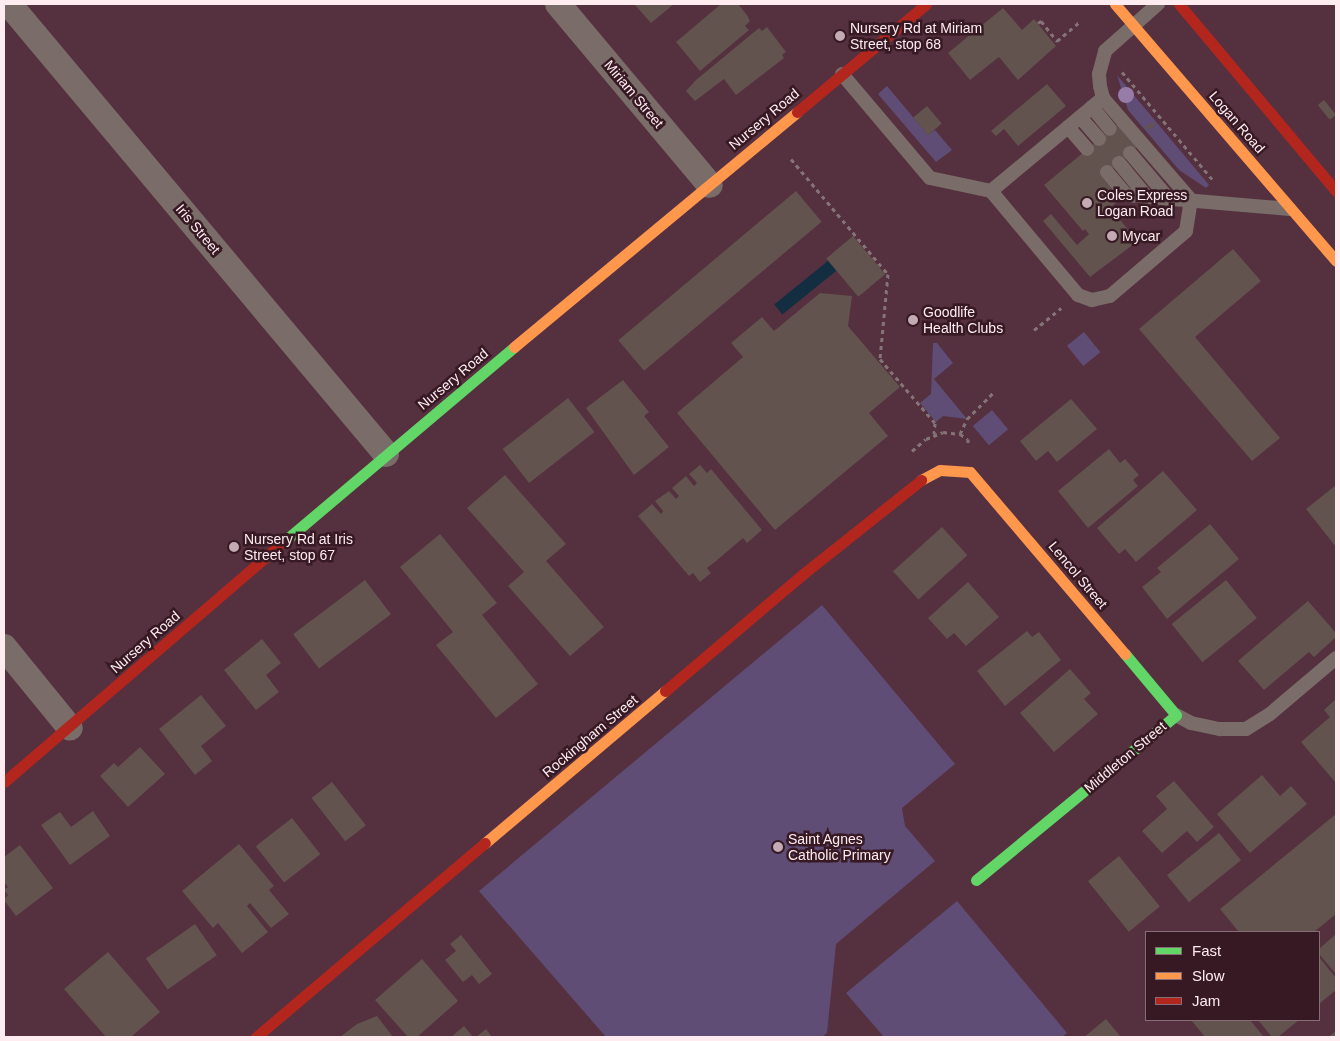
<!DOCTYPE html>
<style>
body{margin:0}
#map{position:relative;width:1340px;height:1041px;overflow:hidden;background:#55303f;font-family:Arial,sans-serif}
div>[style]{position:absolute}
.green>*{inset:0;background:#5f4d76;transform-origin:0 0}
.water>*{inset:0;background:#132d41;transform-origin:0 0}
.building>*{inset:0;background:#62534e;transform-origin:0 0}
.path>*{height:3px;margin-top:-1.5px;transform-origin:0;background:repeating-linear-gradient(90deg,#847475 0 4px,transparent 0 8px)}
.lane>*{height:14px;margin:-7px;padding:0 7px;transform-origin:7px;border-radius:7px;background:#7a6c68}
.street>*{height:26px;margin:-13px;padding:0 13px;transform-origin:13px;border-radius:13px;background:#7a6c68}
.fast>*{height:11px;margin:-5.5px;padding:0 5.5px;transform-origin:5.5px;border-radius:5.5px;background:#63d668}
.slow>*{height:11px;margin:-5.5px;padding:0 5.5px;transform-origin:5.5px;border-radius:5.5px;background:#ff974d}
.jam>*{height:11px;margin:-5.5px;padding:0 5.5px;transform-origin:5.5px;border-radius:5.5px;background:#b3261e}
.trees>*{width:16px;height:16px;margin:-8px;border-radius:50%;background:#987ca8}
.dots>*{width:14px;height:14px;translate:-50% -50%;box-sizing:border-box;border:2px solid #371923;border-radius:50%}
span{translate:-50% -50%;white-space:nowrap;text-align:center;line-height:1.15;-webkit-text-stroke:5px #371923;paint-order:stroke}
.poi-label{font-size:14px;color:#feecf1}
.left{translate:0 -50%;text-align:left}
.street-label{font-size:14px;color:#feecf1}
.frame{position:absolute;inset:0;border:5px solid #feecf1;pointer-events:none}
.legend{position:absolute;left:1145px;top:931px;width:175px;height:90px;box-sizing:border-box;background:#371923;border:1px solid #876d75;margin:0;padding:6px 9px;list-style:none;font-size:15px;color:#feecf1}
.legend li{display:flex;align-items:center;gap:10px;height:25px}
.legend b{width:25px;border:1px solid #876d75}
</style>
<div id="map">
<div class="green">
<div style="clip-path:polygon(1117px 75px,1209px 185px,1206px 188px,1179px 170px,1128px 110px)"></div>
<div style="clip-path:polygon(887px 86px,928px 135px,935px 130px,952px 150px,936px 162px,878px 94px)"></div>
<div style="left:1084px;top:332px;width:26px;height:22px;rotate:51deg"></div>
<div style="clip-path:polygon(933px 343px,937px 343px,953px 363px,934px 379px,967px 419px,943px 416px,936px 422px,920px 403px,931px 394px)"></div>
<div style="left:992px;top:410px;width:25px;height:25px;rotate:50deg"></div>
<div style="clip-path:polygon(822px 605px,955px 764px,902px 808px,905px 826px,935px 861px,836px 944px,827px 1033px,822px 1037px,606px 1037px,479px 891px)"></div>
<div style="clip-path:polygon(957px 901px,1067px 1033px,1062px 1037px,884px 1037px,846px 993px)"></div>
</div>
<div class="water">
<div style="left:855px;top:239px;width:13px;height:104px;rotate:51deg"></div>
</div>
<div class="building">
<div style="clip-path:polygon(634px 4px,674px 4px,651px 23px)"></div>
<div style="clip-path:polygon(721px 4px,738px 4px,747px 15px,750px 21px,745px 26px,749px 30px,700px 71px,676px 42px)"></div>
<div style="clip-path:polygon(1003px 8px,1022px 30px,1034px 19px,1056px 46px,1018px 80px,999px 57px,970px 80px,948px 53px)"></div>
<div style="clip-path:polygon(767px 27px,786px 52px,782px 55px,784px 58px,736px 95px,724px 79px,695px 101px,686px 91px,696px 80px,759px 28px,762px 31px)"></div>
<div style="clip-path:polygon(1047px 84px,1066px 106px,1018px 146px,1004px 129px,996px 136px,991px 131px)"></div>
<div style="left:1324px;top:100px;width:19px;height:8px;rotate:51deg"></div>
<div style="left:927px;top:106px;width:23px;height:18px;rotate:50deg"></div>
<div style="clip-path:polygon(1153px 122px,1155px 125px,1148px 130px,1145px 127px)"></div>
<div style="clip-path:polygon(1119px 123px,1138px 146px,1102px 177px,1121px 199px,1110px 208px,1138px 241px,1090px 277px,1043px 221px,1051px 214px,1077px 245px,1089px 234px,1085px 229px,1083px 231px,1044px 185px)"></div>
<div style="left:796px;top:191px;width:40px;height:232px;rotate:50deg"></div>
<div style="left:853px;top:236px;width:50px;height:35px;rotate:50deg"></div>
<div style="clip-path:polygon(1233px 249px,1261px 281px,1195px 337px,1280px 438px,1252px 461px,1139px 329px)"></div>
<div style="clip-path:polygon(820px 293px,852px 296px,848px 326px,900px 387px,869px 413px,888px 436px,775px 530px,677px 413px,743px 357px,731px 343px,762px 317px,774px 331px)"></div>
<div style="clip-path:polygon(623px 380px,649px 412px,644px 416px,669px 447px,634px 475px,586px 408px)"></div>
<div style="left:568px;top:398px;width:43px;height:83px;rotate:52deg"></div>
<div style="clip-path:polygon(1071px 399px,1097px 429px,1057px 462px,1048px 451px,1036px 461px,1020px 441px)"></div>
<div style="clip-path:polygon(1109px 449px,1120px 463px,1125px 459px,1139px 475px,1133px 480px,1138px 486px,1088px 528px,1058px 491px)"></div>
<div style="clip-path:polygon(700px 465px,707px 473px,711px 469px,762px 530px,747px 543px,743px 538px,716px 561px,707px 568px,711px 573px,700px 582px,693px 573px,689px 576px,638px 516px,652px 504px,661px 514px,663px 511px,655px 501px,669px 491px,676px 499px,679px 496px,672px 488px,686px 476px,694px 486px,697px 483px,689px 474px)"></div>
<div style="clip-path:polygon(1163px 471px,1197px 510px,1136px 562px,1125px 549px,1119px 554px,1097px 528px)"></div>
<div style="clip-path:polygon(505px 475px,566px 544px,546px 561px,604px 627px,570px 656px,508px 586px,524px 572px,467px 508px)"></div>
<div style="clip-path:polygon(1336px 485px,1336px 547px,1306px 509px)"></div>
<div style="clip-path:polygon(1210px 524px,1239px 559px,1167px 619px,1142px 587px,1161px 572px,1157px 568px)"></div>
<div style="left:942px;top:527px;width:38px;height:66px;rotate:48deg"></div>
<div style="clip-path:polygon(440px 534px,497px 603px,482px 615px,538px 684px,496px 718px,436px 645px,453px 632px,400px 567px)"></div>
<div style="left:365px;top:580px;width:43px;height:90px;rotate:53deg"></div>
<div style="left:1226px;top:580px;width:49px;height:70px;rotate:51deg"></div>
<div style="clip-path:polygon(968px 582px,999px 617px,966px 646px,954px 633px,947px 639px,928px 618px)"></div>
<div style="clip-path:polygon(1308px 601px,1336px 633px,1336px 637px,1314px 657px,1309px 652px,1264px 690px,1238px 661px)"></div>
<div style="clip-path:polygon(1027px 631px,1032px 637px,1039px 632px,1061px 660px,1005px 706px,977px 671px)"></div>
<div style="clip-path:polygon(262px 639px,281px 663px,266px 675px,279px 692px,256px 710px,224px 670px)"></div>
<div style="clip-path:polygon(1070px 669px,1091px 693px,1084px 699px,1098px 714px,1054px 752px,1020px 713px)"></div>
<div style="clip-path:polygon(201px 695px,226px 726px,201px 746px,212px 761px,195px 775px,159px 729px)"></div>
<div style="clip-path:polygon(1336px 699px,1336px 783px,1301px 742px,1330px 717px,1324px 710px)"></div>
<div style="clip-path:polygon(140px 747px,165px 774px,128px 807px,100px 776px,114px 763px,118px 767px)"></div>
<div style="clip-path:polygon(1262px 775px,1280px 796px,1291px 786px,1307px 804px,1250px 853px,1217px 814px)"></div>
<div style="clip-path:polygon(1174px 781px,1214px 827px,1197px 842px,1187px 831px,1162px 853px,1142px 831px,1167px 809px,1156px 796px)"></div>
<div style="left:332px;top:782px;width:55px;height:26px;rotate:52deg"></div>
<div style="clip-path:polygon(93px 811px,110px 836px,70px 865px,41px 825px,60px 812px,71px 827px)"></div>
<div style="clip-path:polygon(1336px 814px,1336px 914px,1314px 932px,1239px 932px,1220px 909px)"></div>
<div style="left:292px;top:818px;width:46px;height:46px;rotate:52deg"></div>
<div style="left:1219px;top:833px;width:35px;height:67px;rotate:51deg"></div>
<div style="clip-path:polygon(239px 844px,274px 886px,269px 890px,289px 914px,271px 928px,250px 903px,247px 906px,268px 932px,242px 953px,218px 923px,213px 928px,182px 891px)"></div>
<div style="clip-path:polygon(20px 845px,53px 888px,16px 916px,4px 900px,8px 895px,4px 890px,8px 887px,4px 882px,4px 857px)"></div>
<div style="left:1119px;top:856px;width:65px;height:40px;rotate:51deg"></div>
<div style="left:195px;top:924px;width:38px;height:60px;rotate:55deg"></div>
<div style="clip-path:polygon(1336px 934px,1336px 974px,1319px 954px,1319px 949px)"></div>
<div style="clip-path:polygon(461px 935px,492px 974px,479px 984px,472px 975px,463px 982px,445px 960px,456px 951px,450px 944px)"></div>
<div style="clip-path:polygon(108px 952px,160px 1012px,131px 1037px,106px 1037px,64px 989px)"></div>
<div style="clip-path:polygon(1319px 957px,1336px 978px,1336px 990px,1319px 1004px)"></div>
<div style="clip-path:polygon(422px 959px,458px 1001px,417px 1037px,408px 1037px,375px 1000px)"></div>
<div style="clip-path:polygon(377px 1016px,393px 1037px,340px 1037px,357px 1024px)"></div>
<div style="clip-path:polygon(1106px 1019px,1121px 1037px,1084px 1037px)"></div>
<div style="clip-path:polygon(1191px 1020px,1250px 1020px,1264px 1037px,1205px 1037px)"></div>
<div style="clip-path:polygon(1258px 1020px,1299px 1020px,1278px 1037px,1272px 1037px)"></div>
<div style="clip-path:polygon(464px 1026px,473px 1037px,451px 1037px)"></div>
<div style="clip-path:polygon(486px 1029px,492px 1037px,476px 1037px)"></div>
<div style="clip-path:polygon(1336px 1031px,1336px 1037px,1328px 1037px)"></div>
</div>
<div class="path">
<div style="left:1038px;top:23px;width:4px;rotate:-34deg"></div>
<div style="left:1041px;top:21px;width:26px;rotate:51deg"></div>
<div style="left:1057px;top:41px;width:30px;rotate:-40deg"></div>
<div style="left:1122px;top:72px;width:141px;rotate:49.9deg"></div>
<div style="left:791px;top:159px;width:150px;rotate:49.9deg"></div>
<div style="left:888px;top:274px;width:85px;rotate:95.4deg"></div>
<div style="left:880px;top:359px;width:84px;rotate:49.3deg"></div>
<div style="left:935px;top:423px;width:11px;rotate:95deg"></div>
<div style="left:1034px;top:330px;width:35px;rotate:-39deg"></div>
<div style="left:960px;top:434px;width:17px;rotate:-65deg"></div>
<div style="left:967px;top:419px;width:38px;rotate:-45deg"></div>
<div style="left:912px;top:451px;width:18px;rotate:-41deg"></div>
<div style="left:926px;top:439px;width:18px;rotate:-22deg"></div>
<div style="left:943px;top:432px;width:17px;rotate:7deg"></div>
<div style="left:960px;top:434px;width:9px;rotate:32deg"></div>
<div style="left:968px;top:439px;width:6px;rotate:90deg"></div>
</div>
<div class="lane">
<div style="left:842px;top:74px;width:136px;rotate:49.8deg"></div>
<div style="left:930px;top:178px;width:62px;rotate:12deg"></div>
<div style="left:991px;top:191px;width:146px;rotate:-39.7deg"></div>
<div style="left:1092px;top:107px;width:28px;rotate:51deg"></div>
<div style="left:1080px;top:117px;width:29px;rotate:49deg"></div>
<div style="left:1068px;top:127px;width:29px;rotate:49deg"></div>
<div style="left:1130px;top:153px;width:60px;rotate:49.7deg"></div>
<div style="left:1119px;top:163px;width:44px;rotate:50.5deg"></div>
<div style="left:1107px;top:172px;width:30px;rotate:50deg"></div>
<div style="left:1126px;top:195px;width:164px;rotate:4.9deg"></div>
<div style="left:991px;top:191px;width:136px;rotate:50.1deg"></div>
<div style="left:1078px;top:295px;width:15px;rotate:20deg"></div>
<div style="left:1092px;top:300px;width:18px;rotate:-13deg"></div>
<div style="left:1110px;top:296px;width:100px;rotate:-40.5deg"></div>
<div style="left:1186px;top:231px;width:31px;rotate:-81deg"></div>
<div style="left:1191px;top:200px;width:135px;rotate:-130.8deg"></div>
<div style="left:1103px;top:98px;width:12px;rotate:-104deg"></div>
<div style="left:1100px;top:86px;width:12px;rotate:-95deg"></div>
<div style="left:1099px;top:74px;width:24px;rotate:-75deg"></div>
<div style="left:1105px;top:51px;width:71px;rotate:-41.6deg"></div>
<div style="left:1176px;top:715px;width:17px;rotate:28deg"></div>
<div style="left:1191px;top:723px;width:30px;rotate:12deg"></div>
<div style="left:1220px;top:729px;width:26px"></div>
<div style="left:1246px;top:729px;width:28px;rotate:-32deg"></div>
<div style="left:1270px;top:714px;width:87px;rotate:-40.3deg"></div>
</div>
<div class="street">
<div style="left:9px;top:4px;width:587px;rotate:50.04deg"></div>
<div style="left:558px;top:4px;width:236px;rotate:50deg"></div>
<div style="left:4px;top:647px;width:104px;rotate:50.8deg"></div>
</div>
<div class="fast">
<div style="left:281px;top:544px;width:305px;rotate:-40.2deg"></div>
<div style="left:976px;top:880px;width:259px;rotate:-39.5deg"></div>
<div style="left:1176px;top:715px;width:80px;rotate:-129.9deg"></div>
</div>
<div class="slow">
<div style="left:1115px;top:4px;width:339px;rotate:49.3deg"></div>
<div style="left:514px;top:347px;width:368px;rotate:-39.7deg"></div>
<div style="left:921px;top:480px;width:21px;rotate:-28deg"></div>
<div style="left:940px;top:470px;width:30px;rotate:4deg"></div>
<div style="left:970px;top:472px;width:239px;rotate:49.6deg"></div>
<div style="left:485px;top:843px;width:236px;rotate:-40.2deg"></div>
</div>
<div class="jam">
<div style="left:1179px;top:4px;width:244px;rotate:50deg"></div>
<div style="left:797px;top:112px;width:168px;rotate:-39.9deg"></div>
<div style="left:665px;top:691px;width:181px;rotate:-40.3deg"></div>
<div style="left:803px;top:574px;width:151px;rotate:-38.5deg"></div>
<div style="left:4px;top:782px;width:365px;rotate:-40.7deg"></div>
<div style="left:256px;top:1037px;width:300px;rotate:-40.3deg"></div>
</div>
<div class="trees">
<div style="left:1126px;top:95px"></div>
</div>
<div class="dots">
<div style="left:840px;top:36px;background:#c3aab3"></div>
<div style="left:1087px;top:203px;background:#c3aab3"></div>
<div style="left:1112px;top:236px;background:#c3aab3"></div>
<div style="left:913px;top:320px;background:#c3aab3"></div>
<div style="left:234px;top:547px;background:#c3aab3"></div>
<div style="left:778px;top:847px;background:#c3aab3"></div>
</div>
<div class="poi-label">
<span class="left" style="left:850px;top:36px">Nursery Rd at Miriam<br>Street, stop 68</span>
<span class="left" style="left:1097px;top:203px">Coles Express<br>Logan Road</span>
<span class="left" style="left:1122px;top:236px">Mycar</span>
<span class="left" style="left:923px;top:320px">Goodlife<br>Health Clubs</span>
<span class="left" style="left:244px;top:547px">Nursery Rd at Iris<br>Street, stop 67</span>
<span class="left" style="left:788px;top:847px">Saint Agnes<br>Catholic Primary</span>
</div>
<div class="street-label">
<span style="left:634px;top:94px;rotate:50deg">Miriam Street</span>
<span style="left:764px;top:119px;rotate:-40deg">Nursery Road</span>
<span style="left:1237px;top:122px;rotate:49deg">Logan Road</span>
<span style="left:198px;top:229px;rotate:50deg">Iris Street</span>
<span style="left:453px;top:379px;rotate:-40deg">Nursery Road</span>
<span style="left:1078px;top:575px;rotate:50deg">Lencol Street</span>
<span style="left:145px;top:642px;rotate:-41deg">Nursery Road</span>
<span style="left:590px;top:736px;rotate:-40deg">Rockingham Street</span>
<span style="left:1125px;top:757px;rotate:-40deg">Middleton Street</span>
</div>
<div class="frame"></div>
<ul class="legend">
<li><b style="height:6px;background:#63d668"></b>Fast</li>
<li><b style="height:6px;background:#ff974d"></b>Slow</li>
<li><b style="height:6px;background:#b3261e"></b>Jam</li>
</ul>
</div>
